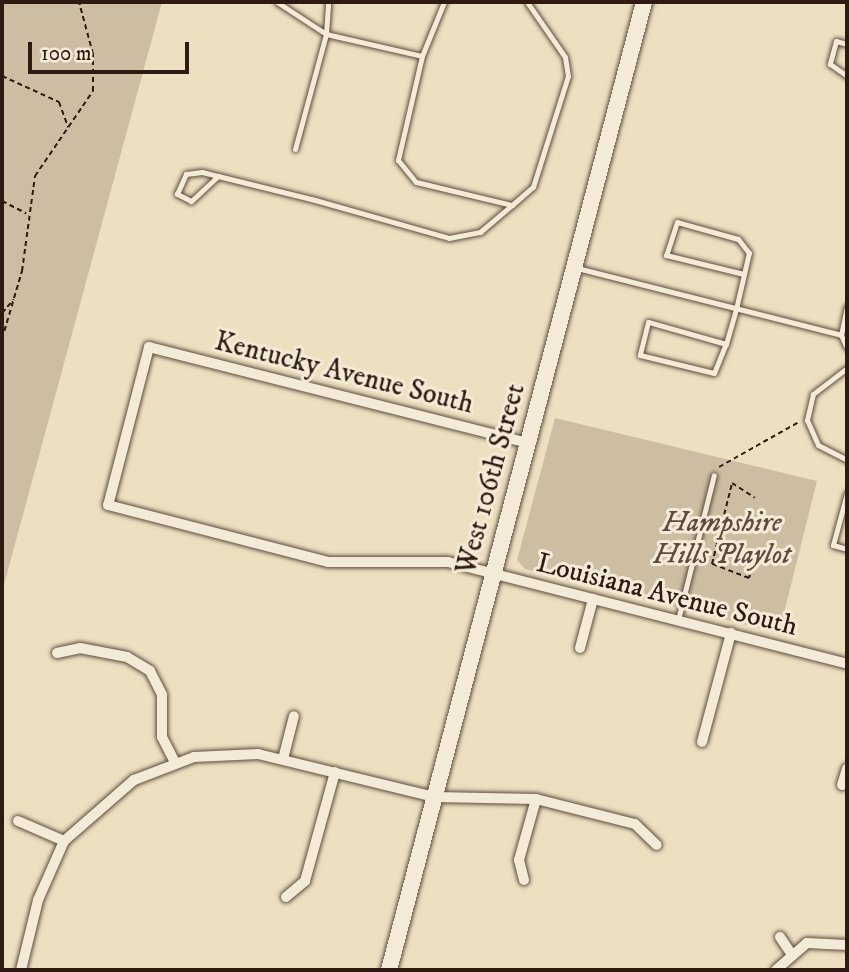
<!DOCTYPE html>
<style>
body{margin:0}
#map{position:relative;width:849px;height:972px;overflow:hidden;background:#ede0c1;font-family:"IM FELL DW Pica",serif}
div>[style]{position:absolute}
.green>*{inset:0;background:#cdbea3}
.path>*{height:2px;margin-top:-1px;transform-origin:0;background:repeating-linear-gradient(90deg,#2f1a11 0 5px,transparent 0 8.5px)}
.roads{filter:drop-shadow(0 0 2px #5e4c3d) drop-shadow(0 0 2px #5e4c3d)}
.lane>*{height:5px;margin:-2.5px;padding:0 2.5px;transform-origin:2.5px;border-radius:2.5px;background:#f3ebd7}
.street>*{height:10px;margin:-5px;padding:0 5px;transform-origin:5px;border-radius:5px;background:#f3ebd7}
.secondary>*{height:16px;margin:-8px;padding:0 8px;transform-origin:8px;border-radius:8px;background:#f3ebd7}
span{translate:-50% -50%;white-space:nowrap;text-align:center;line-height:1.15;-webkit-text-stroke:6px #f3ebd7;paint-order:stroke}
.street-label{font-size:28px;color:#2f1a11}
.park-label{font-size:28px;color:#5e4b3d;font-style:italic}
.frame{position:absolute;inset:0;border:4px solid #2f1a11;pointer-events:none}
.scale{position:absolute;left:28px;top:42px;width:161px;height:32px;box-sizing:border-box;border:4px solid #2f1a11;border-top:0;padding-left:9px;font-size:21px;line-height:24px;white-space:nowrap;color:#2f1a11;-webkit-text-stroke:5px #f3ebd7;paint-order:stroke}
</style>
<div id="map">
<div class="green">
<div style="clip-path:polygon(2px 2px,162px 2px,2px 592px)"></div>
<div style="clip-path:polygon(555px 418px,817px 481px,779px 633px,525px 569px,517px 560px)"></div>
</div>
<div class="path">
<div style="left:2px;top:76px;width:63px;rotate:24.5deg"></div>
<div style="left:59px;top:102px;width:27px;rotate:70deg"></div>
<div style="left:2px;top:201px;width:27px;rotate:27deg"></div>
<div style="left:2px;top:313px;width:18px;rotate:-49deg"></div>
<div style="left:2px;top:339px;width:71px;rotate:-73.6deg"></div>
<div style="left:22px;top:271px;width:96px;rotate:-82.2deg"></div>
<div style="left:35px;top:176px;width:103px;rotate:-55.7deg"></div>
<div style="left:93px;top:91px;width:37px;rotate:-90deg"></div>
<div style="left:93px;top:54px;width:54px;rotate:-105.1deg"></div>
<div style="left:719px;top:467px;width:92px;rotate:-29.4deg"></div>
<div style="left:752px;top:567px;width:11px;rotate:105deg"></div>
<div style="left:749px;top:578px;width:40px;rotate:-159deg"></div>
<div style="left:712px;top:564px;width:83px;rotate:-76.1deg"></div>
<div style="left:732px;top:483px;width:27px;rotate:33deg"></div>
</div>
<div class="roads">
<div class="lane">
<div style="left:277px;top:2px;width:59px;rotate:33.1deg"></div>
<div style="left:326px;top:34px;width:98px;rotate:12.9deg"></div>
<div style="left:444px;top:2px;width:58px;rotate:112.2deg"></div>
<div style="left:422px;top:56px;width:107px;rotate:103deg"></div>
<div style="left:398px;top:160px;width:28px;rotate:51deg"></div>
<div style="left:416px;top:182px;width:99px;rotate:13.5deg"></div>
<div style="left:512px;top:205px;width:28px;rotate:-41deg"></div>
<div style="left:533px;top:187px;width:116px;rotate:-72.5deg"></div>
<div style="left:568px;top:76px;width:19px;rotate:-99deg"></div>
<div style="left:565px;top:57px;width:67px;rotate:-124.6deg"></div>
<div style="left:847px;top:44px;width:11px;rotate:-165deg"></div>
<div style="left:836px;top:41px;width:24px;rotate:105deg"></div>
<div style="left:830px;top:64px;width:21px;rotate:35deg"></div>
<div style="left:295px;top:149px;width:119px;rotate:-74.9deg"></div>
<div style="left:326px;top:34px;width:32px;rotate:-86deg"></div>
<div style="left:218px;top:176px;width:37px;rotate:137deg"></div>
<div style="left:191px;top:201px;width:16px;rotate:-153deg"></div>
<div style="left:177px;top:194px;width:22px;rotate:-66deg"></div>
<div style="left:186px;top:174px;width:16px;rotate:-7deg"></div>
<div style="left:202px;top:172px;width:16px;rotate:14deg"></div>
<div style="left:218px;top:176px;width:100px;rotate:13.9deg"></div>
<div style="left:315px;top:200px;width:139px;rotate:15.8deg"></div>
<div style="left:449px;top:238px;width:32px;rotate:-11deg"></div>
<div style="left:480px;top:232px;width:42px;rotate:-40.2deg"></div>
<div style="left:577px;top:268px;width:272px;rotate:14.2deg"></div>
<div style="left:841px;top:335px;width:14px;rotate:65deg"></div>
<div style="left:841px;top:335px;width:29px;rotate:-78deg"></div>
<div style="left:726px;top:344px;width:81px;rotate:-164.2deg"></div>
<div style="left:648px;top:322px;width:34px;rotate:104deg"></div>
<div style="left:640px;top:355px;width:76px;rotate:13.7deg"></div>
<div style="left:714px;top:373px;width:31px;rotate:-68deg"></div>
<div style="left:726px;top:344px;width:36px;rotate:-74deg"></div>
<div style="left:736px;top:309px;width:36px;rotate:-77deg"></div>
<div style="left:744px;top:274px;width:22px;rotate:-77deg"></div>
<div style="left:749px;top:253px;width:18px;rotate:-128deg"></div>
<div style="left:738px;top:239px;width:63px;rotate:-164.4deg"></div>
<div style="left:677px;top:222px;width:35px;rotate:108deg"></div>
<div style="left:666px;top:255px;width:80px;rotate:13.7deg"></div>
<div style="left:847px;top:368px;width:43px;rotate:142.6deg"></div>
<div style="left:813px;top:394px;width:27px;rotate:103deg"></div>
<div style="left:807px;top:420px;width:27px;rotate:66deg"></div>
<div style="left:818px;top:445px;width:33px;rotate:27deg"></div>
<div style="left:847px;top:493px;width:54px;rotate:105.1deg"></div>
<div style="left:833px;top:545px;width:15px;rotate:16deg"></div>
<div style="left:678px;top:620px;width:149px;rotate:-76.1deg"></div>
</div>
<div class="street">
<div style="left:528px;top:443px;width:391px;rotate:-165.8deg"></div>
<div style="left:149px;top:347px;width:163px;rotate:104.5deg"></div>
<div style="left:108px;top:505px;width:227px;rotate:14.5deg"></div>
<div style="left:328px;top:562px;width:120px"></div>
<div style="left:448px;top:562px;width:412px;rotate:14.3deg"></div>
<div style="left:580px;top:648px;width:51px;rotate:-75.1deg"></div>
<div style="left:57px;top:653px;width:24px;rotate:-12deg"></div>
<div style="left:80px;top:648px;width:48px;rotate:10.8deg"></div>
<div style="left:127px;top:657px;width:27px;rotate:31deg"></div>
<div style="left:150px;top:671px;width:27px;rotate:63deg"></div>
<div style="left:162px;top:695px;width:42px;rotate:90deg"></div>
<div style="left:162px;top:737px;width:29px;rotate:63deg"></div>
<div style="left:702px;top:742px;width:113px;rotate:-75.1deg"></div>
<div style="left:283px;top:759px;width:44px;rotate:-75.7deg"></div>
<div style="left:842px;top:785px;width:17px;rotate:-73deg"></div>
<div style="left:18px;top:821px;width:50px;rotate:23.5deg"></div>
<div style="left:524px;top:880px;width:21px;rotate:-104deg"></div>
<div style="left:519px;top:860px;width:63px;rotate:-74.4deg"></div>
<div style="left:286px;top:897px;width:25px;rotate:-40deg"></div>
<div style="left:305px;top:881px;width:113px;rotate:-74.6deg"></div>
<div style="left:780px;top:937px;width:18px;rotate:56deg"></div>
<div style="left:21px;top:970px;width:72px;rotate:-76.3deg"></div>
<div style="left:38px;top:900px;width:64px;rotate:-66.2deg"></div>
<div style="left:64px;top:841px;width:93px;rotate:-41.1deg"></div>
<div style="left:134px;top:780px;width:64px;rotate:-21deg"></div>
<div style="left:194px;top:757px;width:64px;rotate:-2.7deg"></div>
<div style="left:258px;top:754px;width:181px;rotate:13.7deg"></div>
<div style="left:434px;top:797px;width:102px;rotate:1.1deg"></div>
<div style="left:536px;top:799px;width:102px;rotate:14.2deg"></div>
<div style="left:635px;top:824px;width:30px;rotate:44deg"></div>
<div style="left:776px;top:970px;width:41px;rotate:-41.1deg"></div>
<div style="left:807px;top:943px;width:40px;rotate:2.9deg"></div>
</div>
<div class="secondary">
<div style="left:389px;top:970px;width:1001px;rotate:-75.24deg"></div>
</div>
</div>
<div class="street-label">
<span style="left:344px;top:373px;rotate:14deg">Kentucky Avenue South</span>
<span style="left:491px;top:479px;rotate:-75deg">West 106th Street</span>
<span style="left:667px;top:595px;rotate:14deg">Louisiana Avenue South</span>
</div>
<div class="park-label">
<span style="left:722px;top:539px">Hampshire<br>Hills Playlot</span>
</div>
<div class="frame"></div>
<div class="scale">100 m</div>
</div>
